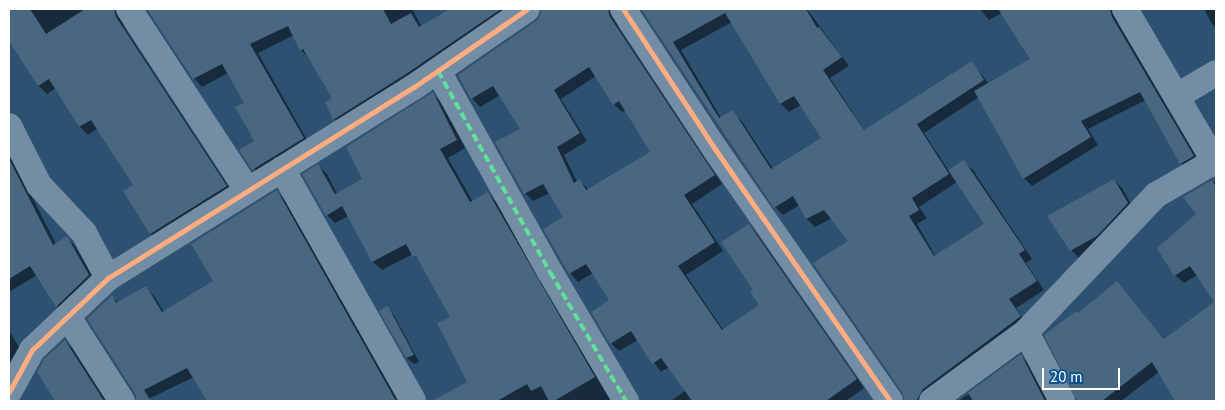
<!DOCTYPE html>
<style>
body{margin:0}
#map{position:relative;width:1225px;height:410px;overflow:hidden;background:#2c5171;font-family:"PT Sans",sans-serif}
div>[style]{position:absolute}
.shadow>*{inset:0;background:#0007}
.building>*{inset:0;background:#496781}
.minor>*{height:26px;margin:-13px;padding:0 13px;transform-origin:13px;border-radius:13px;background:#738da5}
.quiet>*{height:4px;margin-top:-2px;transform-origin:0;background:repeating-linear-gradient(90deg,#60e19b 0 8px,transparent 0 12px)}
.cycleway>*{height:5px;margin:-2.5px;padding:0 2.5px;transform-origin:2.5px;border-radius:2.5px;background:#ffac80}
span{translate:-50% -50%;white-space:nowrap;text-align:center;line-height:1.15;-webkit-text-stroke:5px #0f528e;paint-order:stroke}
.frame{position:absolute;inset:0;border:10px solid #fff;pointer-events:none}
.scale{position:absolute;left:1042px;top:368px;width:78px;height:22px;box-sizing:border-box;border:2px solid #fff;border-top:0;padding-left:6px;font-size:15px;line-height:18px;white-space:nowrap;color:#fff;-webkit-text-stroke:4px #0f528e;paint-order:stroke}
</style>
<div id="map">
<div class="shadow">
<div style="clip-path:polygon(9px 9px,125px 9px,122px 19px,124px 27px,234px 195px,159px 242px,151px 234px,135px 185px,98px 128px,88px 135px,80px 127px,56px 88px,47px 94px,39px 86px,9px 37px)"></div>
<div style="clip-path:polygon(148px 9px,412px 9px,422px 27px,452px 9px,521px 9px,342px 127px,334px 119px,333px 98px,309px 58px,301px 50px,294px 35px,258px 53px,311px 147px,262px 178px,241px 151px,256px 141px,245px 103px,228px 73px,202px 87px,194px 78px)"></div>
<div style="clip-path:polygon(evenodd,543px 9px,619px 9px,616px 18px,618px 27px,722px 184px,692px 204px,723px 251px,686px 275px,724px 331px,760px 305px,755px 290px,749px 225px,757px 234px,864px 388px,846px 401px,671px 401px,686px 390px,669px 367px,661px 372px,638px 340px,619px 351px,611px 343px,611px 301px,593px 273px,578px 282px,570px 273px,565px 218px,550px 193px,533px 201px,525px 193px,522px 129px,500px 95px,480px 107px,472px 98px,542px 15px,543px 9px,596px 76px,614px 104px,622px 112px,626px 110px,652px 152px,588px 189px,580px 181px,577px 182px,564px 155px,587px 141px,561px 99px,596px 76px)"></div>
<div style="clip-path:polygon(evenodd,642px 9px,748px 9px,750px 12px,755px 9px,807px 9px,849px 66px,830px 78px,865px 131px,972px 63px,989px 84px,1032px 60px,1002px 13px,989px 20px,980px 9px,1117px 9px,1119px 25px,1201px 164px,1189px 171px,1181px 163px,1146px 100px,1088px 129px,1098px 145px,1032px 186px,1024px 178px,979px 97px,924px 133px,949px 171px,964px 162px,973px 170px,1032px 259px,1026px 263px,1044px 290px,1016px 308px,1028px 325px,928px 401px,906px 401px,850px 241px,832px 218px,815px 227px,807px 219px,800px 205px,783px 215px,775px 207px,642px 9px,732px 22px,781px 104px,789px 112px,801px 105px,823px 138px,773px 169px,741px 120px,732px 112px,721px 118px,681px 50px,732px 22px,642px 9px,957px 182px,986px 225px,936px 257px,917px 224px,927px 218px,919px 207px,957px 182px)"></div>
<div style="clip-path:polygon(1204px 9px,1216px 9px,1216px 28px,1212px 24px)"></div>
<div style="clip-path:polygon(433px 94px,441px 102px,465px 148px,448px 158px,473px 202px,488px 194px,496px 202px,612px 401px,463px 401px,456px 389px,469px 383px,452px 318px,423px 265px,413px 254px,382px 270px,373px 262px,348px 216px,335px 223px,327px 215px,318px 166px,327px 174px,337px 194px,364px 180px)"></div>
<div style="clip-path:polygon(9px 152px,56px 244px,67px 238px,75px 246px,97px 284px,65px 314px,57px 306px,37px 275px,9px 292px)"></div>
<div style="clip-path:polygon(1114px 180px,1122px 188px,1135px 211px,1079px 258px,1071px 250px)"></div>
<div style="clip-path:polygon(1213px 181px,1216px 184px,1216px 401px,1176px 401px,1159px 372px,1121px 401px,1078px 401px,1078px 315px,1125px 291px,1165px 340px,1216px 302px,1197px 275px,1184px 283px,1175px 275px,1198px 215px,1185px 197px)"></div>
<div style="clip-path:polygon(277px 192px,285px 200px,399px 401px,209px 401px,194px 377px,144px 401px,136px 394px,112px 297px,118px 303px,145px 287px,154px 296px,164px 312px,215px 282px)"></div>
<div style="clip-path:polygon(388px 308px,394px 315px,419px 362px,414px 364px,407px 358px,381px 311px)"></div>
<div style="clip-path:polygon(9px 330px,26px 359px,9px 383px)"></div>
<div style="clip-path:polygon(65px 341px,73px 349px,106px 401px,56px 401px,39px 372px)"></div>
<div style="clip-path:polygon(1021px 356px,1029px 364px,1048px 401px,959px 401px)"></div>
</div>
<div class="building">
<div style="clip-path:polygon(9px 9px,30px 9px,46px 34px,85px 9px,114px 9px,116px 17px,227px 186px,150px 234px,123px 191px,133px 185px,91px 120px,79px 127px,49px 79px,38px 86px,9px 41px)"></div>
<div style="clip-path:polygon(147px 9px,383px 9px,391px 24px,411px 13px,419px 27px,450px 9px,501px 9px,406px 74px,333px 120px,325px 102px,332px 98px,303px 49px,300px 51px,288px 26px,250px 44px,304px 138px,252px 170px,239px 150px,254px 141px,235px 107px,244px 103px,222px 64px,193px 79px)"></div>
<div style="clip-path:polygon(evenodd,542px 9px,608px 9px,610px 17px,715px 175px,684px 195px,715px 242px,678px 266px,722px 330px,759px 305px,750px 292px,753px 290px,721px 242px,749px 224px,857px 379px,826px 401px,692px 401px,661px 358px,652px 364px,631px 331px,610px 344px,591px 312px,609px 300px,586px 264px,569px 274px,543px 229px,563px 217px,543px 184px,524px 194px,495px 142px,520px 129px,493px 86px,471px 99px,458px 75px,536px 21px,540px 16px,542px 9px,589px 67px,613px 105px,619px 101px,650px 152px,586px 190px,580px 179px,574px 183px,557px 147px,580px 133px,554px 90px,589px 67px)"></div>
<div style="clip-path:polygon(evenodd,641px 9px,806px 9px,817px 28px,819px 27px,842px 57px,823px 70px,864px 130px,972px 61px,984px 80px,917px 124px,949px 174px,912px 198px,919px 210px,909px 216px,934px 256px,984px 224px,948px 170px,964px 160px,1025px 250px,1019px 254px,1037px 281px,1009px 299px,1021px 316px,923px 389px,917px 400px,905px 401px,902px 392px,813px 263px,848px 241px,824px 210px,806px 219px,793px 196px,774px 208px,641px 9px,725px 13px,780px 104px,794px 96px,821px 138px,771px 169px,733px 110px,719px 118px,673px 42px,725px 13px)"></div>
<div style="clip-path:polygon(998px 9px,1110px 9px,1112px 17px,1194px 156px,1180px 164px,1140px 92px,1081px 121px,1091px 137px,1023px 179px,974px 91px,1030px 59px)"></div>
<div style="clip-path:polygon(433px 92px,457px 140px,440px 149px,470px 202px,488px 192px,595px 377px,554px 401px,549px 401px,541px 386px,531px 391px,527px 384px,497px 401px,432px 401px,467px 382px,437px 323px,450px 317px,416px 256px,413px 257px,406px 244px,372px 262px,342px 206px,326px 216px,302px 174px,318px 164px,340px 203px,335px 194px,362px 179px,346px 147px)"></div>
<div style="clip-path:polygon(9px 159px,53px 245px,67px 236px,89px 275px,56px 307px,30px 266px,9px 279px)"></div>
<div style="clip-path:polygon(1114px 179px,1128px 203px,1097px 236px,1070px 251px,1047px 216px)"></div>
<div style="clip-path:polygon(1212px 180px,1216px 187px,1216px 401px,1175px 401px,1152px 362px,1102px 401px,1077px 401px,1044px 335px,1076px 311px,1078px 313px,1117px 281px,1164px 339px,1214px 302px,1190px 266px,1174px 276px,1157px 248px,1196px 214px,1183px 197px)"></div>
<div style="clip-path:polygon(277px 190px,396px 401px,207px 401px,187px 368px,144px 390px,151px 401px,137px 401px,135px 393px,87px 319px,112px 295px,116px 303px,146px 286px,162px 312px,213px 281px,191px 244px)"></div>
<div style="clip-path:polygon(388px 306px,414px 355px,406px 358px,379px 311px)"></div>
<div style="clip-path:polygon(65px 340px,104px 401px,55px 401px,37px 372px,44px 359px)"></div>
<div style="clip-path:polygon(1021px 354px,1045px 401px,973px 401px,968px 393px)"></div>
</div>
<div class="minor">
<div style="left:129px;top:9px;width:217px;rotate:56.8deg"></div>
<div style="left:623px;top:9px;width:168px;rotate:56.7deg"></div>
<div style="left:715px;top:149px;width:307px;rotate:55.2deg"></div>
<div style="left:1125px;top:9px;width:180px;rotate:59.6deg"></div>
<div style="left:438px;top:71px;width:230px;rotate:60.9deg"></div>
<div style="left:550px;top:272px;width:150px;rotate:59.5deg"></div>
<div style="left:1177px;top:96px;width:45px;rotate:-30.5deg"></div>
<div style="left:9px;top:126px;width:66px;rotate:63deg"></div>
<div style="left:39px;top:185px;width:66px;rotate:46.8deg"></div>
<div style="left:84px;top:233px;width:51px;rotate:61.9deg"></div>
<div style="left:282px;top:169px;width:266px;rotate:60.5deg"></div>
<div style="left:68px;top:317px;width:100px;rotate:57.3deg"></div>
<div style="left:1026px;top:332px;width:78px;rotate:62.4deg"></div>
<div style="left:9px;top:392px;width:48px;rotate:-61.3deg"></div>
<div style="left:32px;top:350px;width:105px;rotate:-43.5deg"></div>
<div style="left:108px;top:278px;width:361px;rotate:-32deg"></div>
<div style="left:414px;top:87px;width:137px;rotate:-34.6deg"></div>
<div style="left:932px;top:401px;width:117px;rotate:-36.3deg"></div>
<div style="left:1026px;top:332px;width:189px;rotate:-46.5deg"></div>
<div style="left:1156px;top:195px;width:68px;rotate:-30deg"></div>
</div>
<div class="quiet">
<div style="left:438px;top:71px;width:230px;rotate:60.9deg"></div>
<div style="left:550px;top:272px;width:150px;rotate:59.5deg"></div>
</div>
<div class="cycleway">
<div style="left:623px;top:9px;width:168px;rotate:56.7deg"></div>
<div style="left:715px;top:149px;width:307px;rotate:55.2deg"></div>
<div style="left:9px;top:392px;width:48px;rotate:-61.3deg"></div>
<div style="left:32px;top:350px;width:105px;rotate:-43.5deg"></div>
<div style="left:108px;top:278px;width:361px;rotate:-32deg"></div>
<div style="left:414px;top:87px;width:137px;rotate:-34.6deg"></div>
</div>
<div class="frame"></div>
<div class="scale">20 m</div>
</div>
